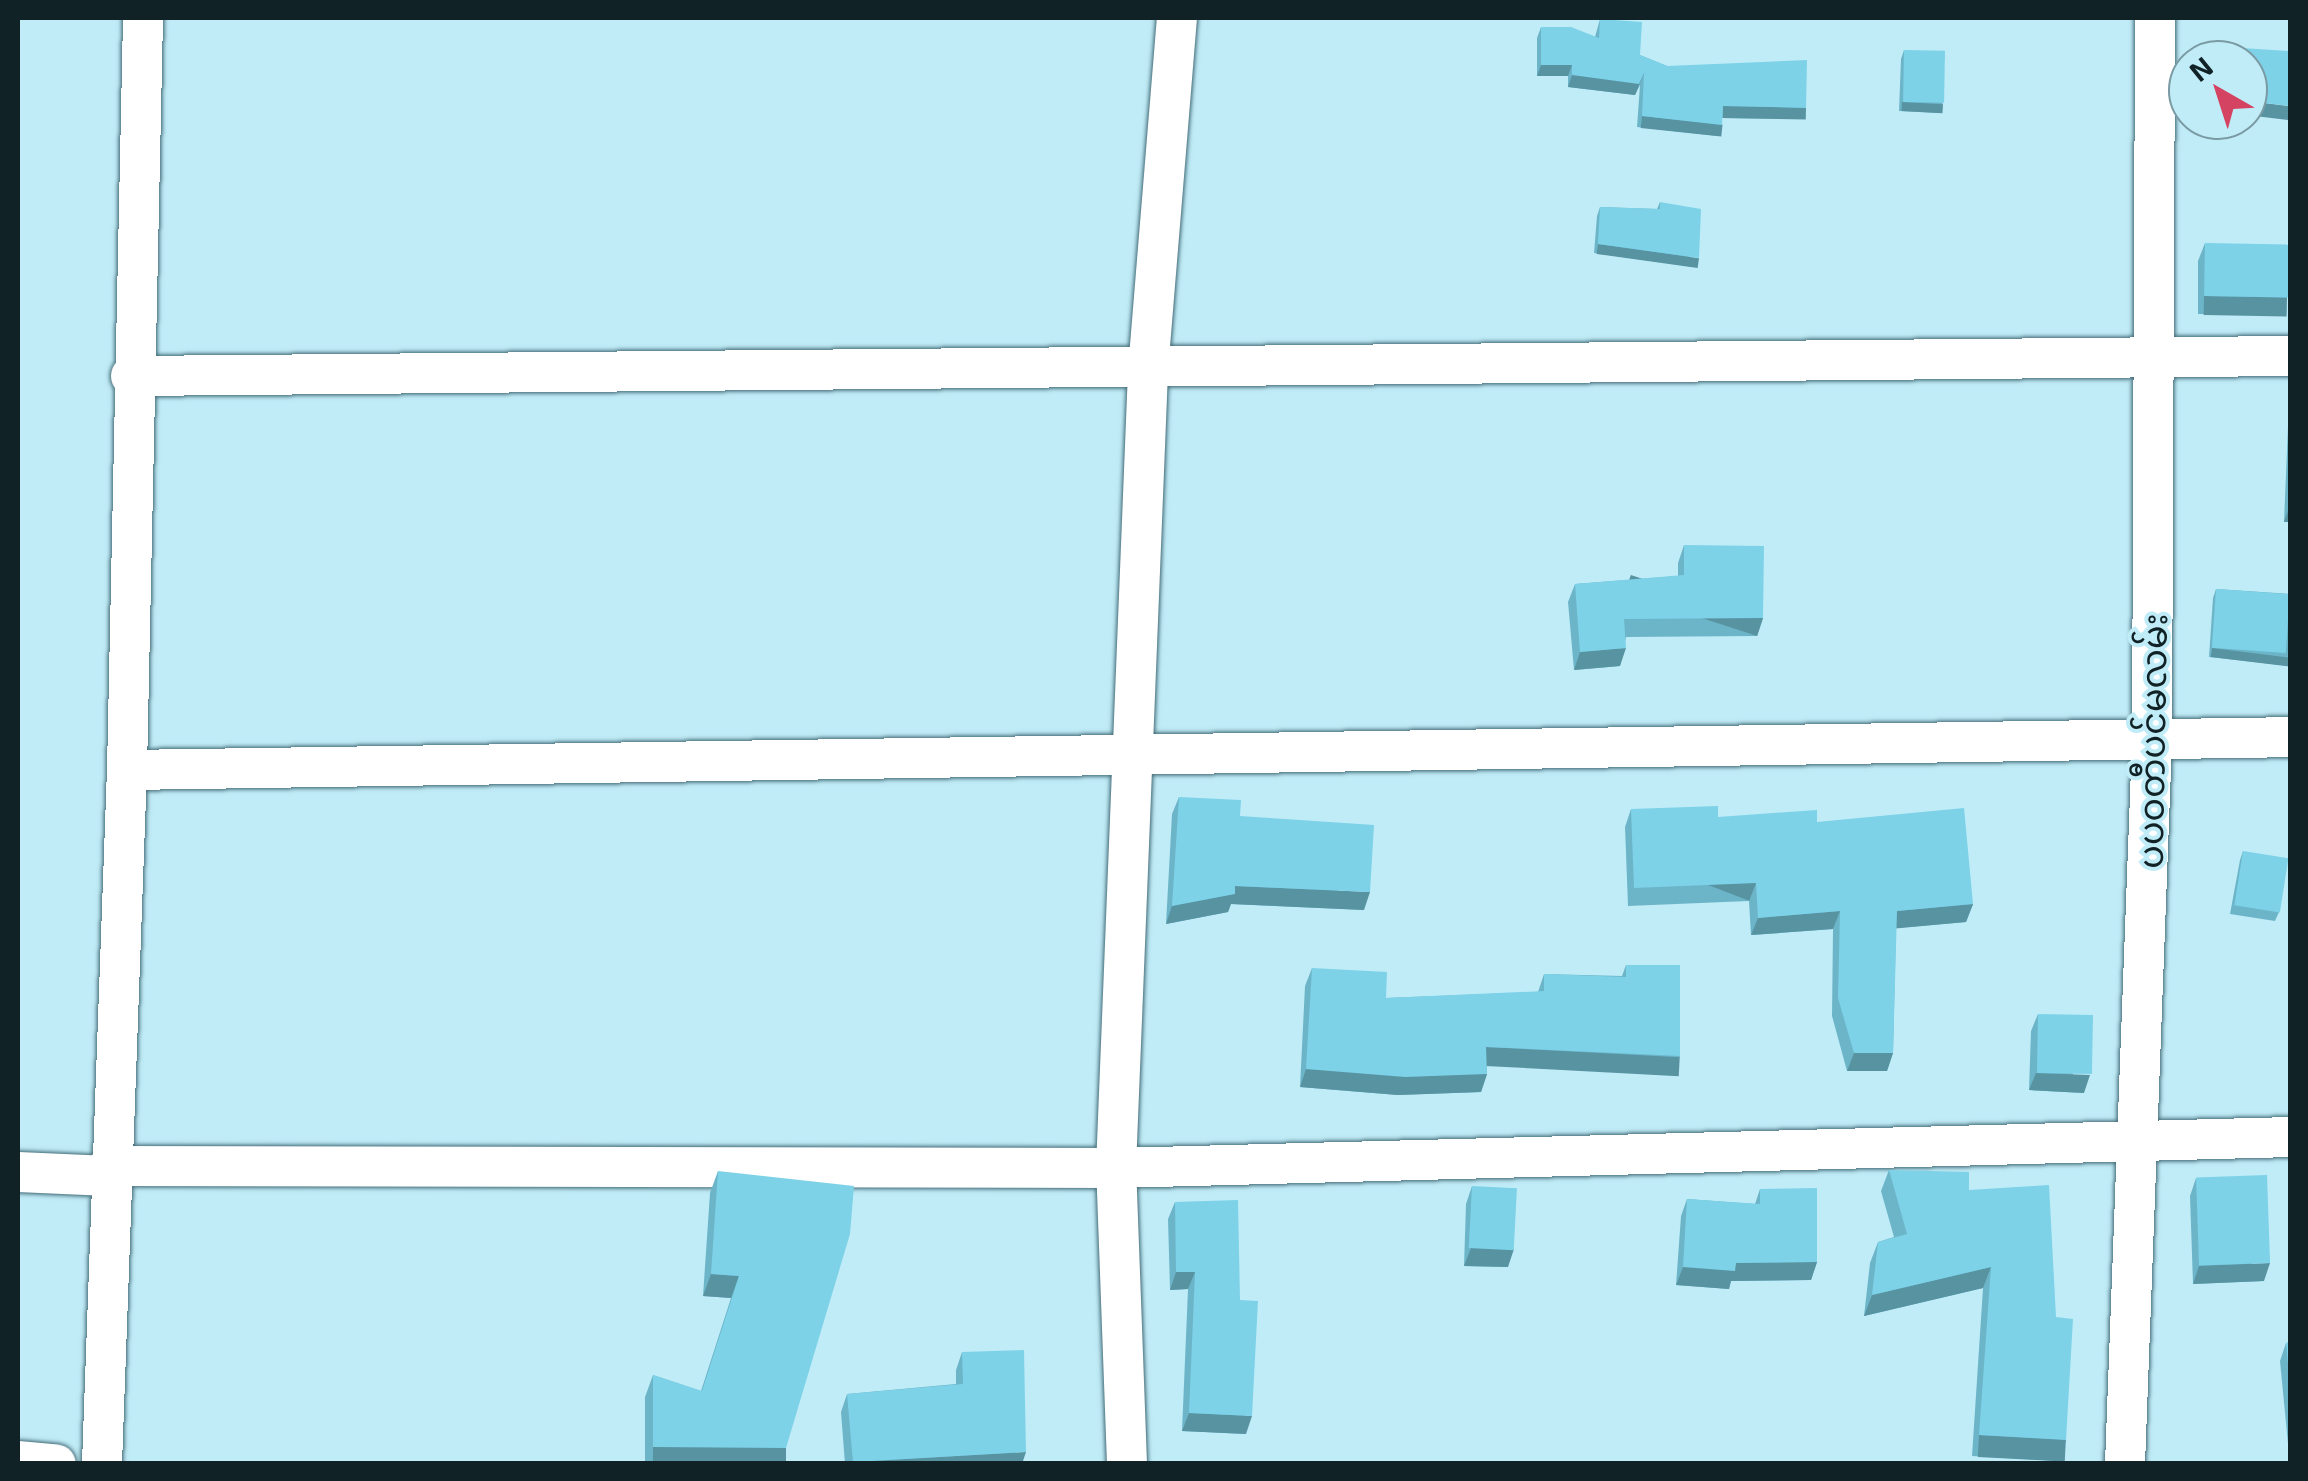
<!DOCTYPE html>
<meta charset="utf-8">
<style>
body{margin:0}
#map{position:relative;width:2308px;height:1481px;overflow:hidden;background:#c0ecf8;font-family:"Exo 2","Noto Sans Myanmar",sans-serif}
div>[style]{position:absolute}
.roads{filter:drop-shadow(0 0 2px #446d78) drop-shadow(0 0 2px #446d78)}
.street>*{height:40px;margin:-20px;padding:0 20px;transform-origin:20px;border-radius:20px;background:#fff}
.wall>*{inset:0;background:#6cb5c8}
.shaded-wall>*{inset:0;background:#5893a2;transform-origin:0 0}
.building>*{inset:0;background:#7dd2e8;transform-origin:0 0}
span{translate:-50% -50%;white-space:nowrap;text-align:center;line-height:1.15;-webkit-text-stroke:8px #c0ecf8;paint-order:stroke}
.street-label{font-size:35px;color:#112226}
.frame{position:absolute;inset:0;border:20px solid #112226;pointer-events:none}
.north{position:absolute;left:2168px;top:40px;width:100px;height:100px;box-sizing:border-box;background:#c0ecf8;border:2px solid #7a9ba4;border-radius:50%;rotate:321deg;font-size:28px;font-weight:700;line-height:40px;text-align:center;color:#112226}
.north::after{content:'';display:block;margin:auto;width:35px;height:45px;background:#d44462;clip-path:polygon(50% 0,100% 100%,50% 72%,0 100%)}
</style>
<div id="map">
<div class="roads">
<div class="street">
<div style="left:131px;top:376px;width:2159px;rotate:-0.53deg"></div>
<div style="left:127px;top:770px;width:2163px;rotate:-0.87deg"></div>
<div style="left:109px;top:1166px;width:1007px;rotate:0.11deg"></div>
<div style="left:1116px;top:1168px;width:1174px;rotate:-1.51deg"></div>
<div style="left:18px;top:1172px;width:91px;rotate:2.5deg"></div>
<div style="left:18px;top:1461px;width:38px;rotate:5deg"></div>
<div style="left:102px;top:1464px;width:694px;rotate:-87.94deg"></div>
<div style="left:127px;top:770px;width:752px;rotate:-88.78deg"></div>
<div style="left:1127px;top:1464px;width:296px;rotate:-92.1deg"></div>
<div style="left:1116px;top:1168px;width:799px;rotate:-87.7deg"></div>
<div style="left:1148px;top:370px;width:353px;rotate:-85.3deg"></div>
<div style="left:2125px;top:1464px;width:722px;rotate:-87.86deg"></div>
<div style="left:2152px;top:743px;width:725px;rotate:-89.76deg"></div>
</div>
</div>
<div class="wall">
<div style="clip-path:polygon(1600px 19px,1640px 55px,1667px 66px,1806px 108px,1802px 119px,1722px 118px,1722px 125px,1718px 136px,1637px 127px,1640px 85px,1635px 95px,1568px 87px,1568px 76px,1537px 76px,1537px 38px,1541px 27px,1595px 37px)"></div>
<div style="clip-path:polygon(1904px 50px,1943px 104px,1940px 113px,1899px 111px,1901px 59px)"></div>
<div style="clip-path:polygon(1660px 202px,1695px 267px,1594px 253px,1597px 216px,1600px 207px,1657px 209px)"></div>
<div style="clip-path:polygon(2205px 243px,2287px 297px,2281px 315px,2198px 314px,2198px 261px)"></div>
<div style="clip-path:polygon(2290px 378px,2290px 522px,2284px 522px)"></div>
<div style="clip-path:polygon(1684px 545px,1763px 618px,1757px 636px,1626px 637px,1620px 666px,1574px 670px,1568px 602px,1575px 584px,1678px 576px,1678px 563px)"></div>
<div style="clip-path:polygon(2216px 589px,2290px 594px,2290px 666px,2209px 657px,2213px 598px)"></div>
<div style="clip-path:polygon(1179px 797px,1240px 816px,1364px 910px,1231px 904px,1228px 912px,1166px 924px,1172px 814px)"></div>
<div style="clip-path:polygon(1631px 809px,1718px 817px,1817px 822px,1973px 904px,1966px 922px,1896px 928px,1893px 1053px,1887px 1071px,1847px 1071px,1832px 1016px,1833px 929px,1751px 935px,1749px 901px,1628px 906px,1625px 827px)"></div>
<div style="clip-path:polygon(2243px 851px,2279px 912px,2275px 921px,2230px 914px,2240px 860px)"></div>
<div style="clip-path:polygon(1626px 965px,1680px 1056px,1674px 1074px,1487px 1065px,1487px 1074px,1481px 1092px,1398px 1095px,1300px 1087px,1305px 986px,1312px 968px,1386px 998px,1538px 992px,1544px 974px,1622px 976px)"></div>
<div style="clip-path:polygon(2038px 1014px,2084px 1093px,2029px 1090px,2031px 1031px)"></div>
<div style="clip-path:polygon(1889px 1170px,1969px 1190px,2056px 1317px,2066px 1440px,2058px 1461px,1972px 1456px,1983px 1288px,1864px 1316px,1870px 1263px,1878px 1242px,1894px 1237px,1881px 1191px)"></div>
<div style="clip-path:polygon(718px 1171px,786px 1448px,781px 1464px,645px 1464px,645px 1397px,653px 1375px,701px 1391px,731px 1298px,703px 1296px,710px 1193px)"></div>
<div style="clip-path:polygon(2196px 1178px,2264px 1281px,2193px 1284px,2190px 1196px)"></div>
<div style="clip-path:polygon(1472px 1186px,1508px 1267px,1464px 1266px,1466px 1204px)"></div>
<div style="clip-path:polygon(1760px 1189px,1817px 1262px,1811px 1280px,1731px 1281px,1729px 1289px,1676px 1285px,1681px 1216px,1687px 1199px,1755px 1204px)"></div>
<div style="clip-path:polygon(1175px 1202px,1240px 1300px,1246px 1434px,1182px 1431px,1188px 1289px,1170px 1290px,1168px 1219px)"></div>
<div style="clip-path:polygon(2290px 1342px,2290px 1454px,2289px 1454px,2280px 1361px,2286px 1343px)"></div>
<div style="clip-path:polygon(962px 1352px,1022px 1464px,845px 1464px,841px 1412px,847px 1394px,956px 1384px,956px 1370px)"></div>
</div>
<div class="shaded-wall">
<div style="clip-path:polygon(1541px 65px,1572px 65px,1568px 76px,1537px 76px)"></div>
<div style="clip-path:polygon(1644px 73px,1635px 95px,1568px 87px,1572px 75px)"></div>
<div style="left:2248px;top:101px;width:42px;height:14px;rotate:7deg"></div>
<div style="left:1902px;top:102px;width:41px;height:9px;rotate:3deg"></div>
<div style="left:1723px;top:106px;width:83px;height:12px;rotate:1deg"></div>
<div style="left:1642px;top:116px;width:81px;height:12px;rotate:6deg"></div>
<div style="left:1598px;top:244px;width:102px;height:10px;rotate:8deg"></div>
<div style="left:2204px;top:296px;width:83px;height:19px;rotate:1deg"></div>
<div style="clip-path:polygon(2290px 505px,2290px 522px,2284px 522px)"></div>
<div style="left:1763px;top:618px;width:19px;height:139px;rotate:108deg"></div>
<div style="clip-path:polygon(1626px 648px,1620px 666px,1574px 670px,1580px 652px)"></div>
<div style="left:2212px;top:648px;width:79px;height:9px;rotate:7deg"></div>
<div style="left:1756px;top:883px;width:19px;height:122px;rotate:111deg"></div>
<div style="clip-path:polygon(1235px 886px,1370px 892px,1364px 910px,1231px 904px,1228px 912px,1166px 924px,1172px 906px)"></div>
<div style="clip-path:polygon(1973px 904px,1966px 922px,1890px 929px,1897px 911px)"></div>
<div style="clip-path:polygon(1840px 911px,1833px 929px,1751px 935px,1758px 918px)"></div>
<div style="left:1486px;top:1047px;width:194px;height:19px;rotate:3deg"></div>
<div style="clip-path:polygon(1854px 1053px,1893px 1053px,1887px 1071px,1847px 1071px)"></div>
<div style="clip-path:polygon(1306px 1069px,1487px 1074px,1481px 1092px,1398px 1095px,1300px 1087px)"></div>
<div style="clip-path:polygon(2036px 1073px,2090px 1075px,2084px 1093px,2029px 1090px)"></div>
<div style="clip-path:polygon(1471px 1248px,1514px 1249px,1508px 1267px,1464px 1266px)"></div>
<div style="clip-path:polygon(1817px 1262px,1811px 1280px,1731px 1281px,1729px 1289px,1676px 1285px,1683px 1267px,1736px 1263px)"></div>
<div style="clip-path:polygon(2270px 1263px,2264px 1281px,2193px 1284px,2199px 1266px)"></div>
<div style="clip-path:polygon(1991px 1267px,1983px 1288px,1864px 1316px,1872px 1295px)"></div>
<div style="clip-path:polygon(1176px 1272px,1195px 1272px,1188px 1289px,1170px 1290px)"></div>
<div style="clip-path:polygon(711px 1274px,739px 1276px,731px 1298px,703px 1296px)"></div>
<div style="clip-path:polygon(1189px 1413px,1252px 1416px,1246px 1434px,1182px 1431px)"></div>
<div style="left:1979px;top:1435px;width:87px;height:22px;rotate:3deg"></div>
<div style="left:653px;top:1447px;width:133px;height:18px"></div>
<div style="clip-path:polygon(1026px 1452px,1022px 1464px,852px 1464px,853px 1462px)"></div>
</div>
<div class="building">
<div style="clip-path:polygon(1600px 19px,1642px 22px,1640px 55px,1667px 66px,1807px 60px,1806px 108px,1723px 106px,1722px 125px,1642px 116px,1644px 73px,1639px 84px,1572px 75px,1572px 65px,1541px 65px,1541px 27px,1571px 27px,1599px 38px)"></div>
<div style="clip-path:polygon(2242px 48px,2290px 51px,2290px 106px,2248px 101px,2248px 60px,2242px 60px)"></div>
<div style="left:1904px;top:50px;width:41px;height:52px;rotate:1deg"></div>
<div style="clip-path:polygon(1660px 202px,1701px 209px,1699px 258px,1598px 244px,1600px 207px,1660px 209px)"></div>
<div style="left:2205px;top:243px;width:84px;height:53px;rotate:1deg"></div>
<div style="clip-path:polygon(1684px 545px,1764px 546px,1763px 618px,1624px 619px,1626px 648px,1580px 652px,1575px 584px,1684px 575px)"></div>
<div style="left:2216px;top:589px;width:74px;height:59px;rotate:4deg"></div>
<div style="clip-path:polygon(1179px 797px,1241px 800px,1240px 816px,1374px 825px,1370px 892px,1235px 886px,1235px 894px,1172px 906px)"></div>
<div style="clip-path:polygon(1718px 806px,1718px 817px,1817px 810px,1817px 822px,1964px 808px,1973px 904px,1897px 911px,1893px 1053px,1854px 1053px,1838px 998px,1840px 911px,1758px 918px,1756px 883px,1634px 888px,1631px 809px)"></div>
<div style="left:2243px;top:851px;width:46px;height:55px;rotate:9deg"></div>
<div style="clip-path:polygon(1626px 965px,1680px 965px,1680px 1056px,1486px 1047px,1487px 1074px,1405px 1077px,1306px 1069px,1312px 968px,1387px 972px,1386px 998px,1544px 991px,1544px 974px,1626px 977px)"></div>
<div style="left:2038px;top:1014px;width:55px;height:59px;rotate:1deg"></div>
<div style="clip-path:polygon(1889px 1170px,1969px 1172px,1969px 1190px,2049px 1185px,2056px 1317px,2073px 1319px,2066px 1440px,1979px 1435px,1991px 1267px,1872px 1295px,1878px 1242px,1907px 1234px)"></div>
<div style="clip-path:polygon(718px 1171px,854px 1186px,850px 1234px,786px 1448px,653px 1447px,653px 1375px,702px 1391px,739px 1276px,711px 1274px)"></div>
<div style="left:2267px;top:1175px;width:88px;height:71px;rotate:88deg"></div>
<div style="left:1472px;top:1186px;width:45px;height:62px;rotate:3deg"></div>
<div style="clip-path:polygon(1817px 1188px,1817px 1262px,1736px 1263px,1735px 1271px,1683px 1267px,1687px 1199px,1760px 1204px,1760px 1189px)"></div>
<div style="clip-path:polygon(1238px 1200px,1240px 1300px,1258px 1301px,1252px 1416px,1189px 1413px,1195px 1272px,1176px 1272px,1175px 1202px)"></div>
<div style="clip-path:polygon(2290px 1342px,2290px 1386px,2286px 1343px)"></div>
<div style="clip-path:polygon(1024px 1350px,1026px 1452px,853px 1462px,847px 1394px,963px 1384px,962px 1352px)"></div>
</div>
<div class="street-label">
<span style="left:2151px;top:741px;rotate:-89deg">ပပဝတီပင်မလမ်း</span>
</div>
<div class="frame"></div>
<div class="north">N</div>
</div>
